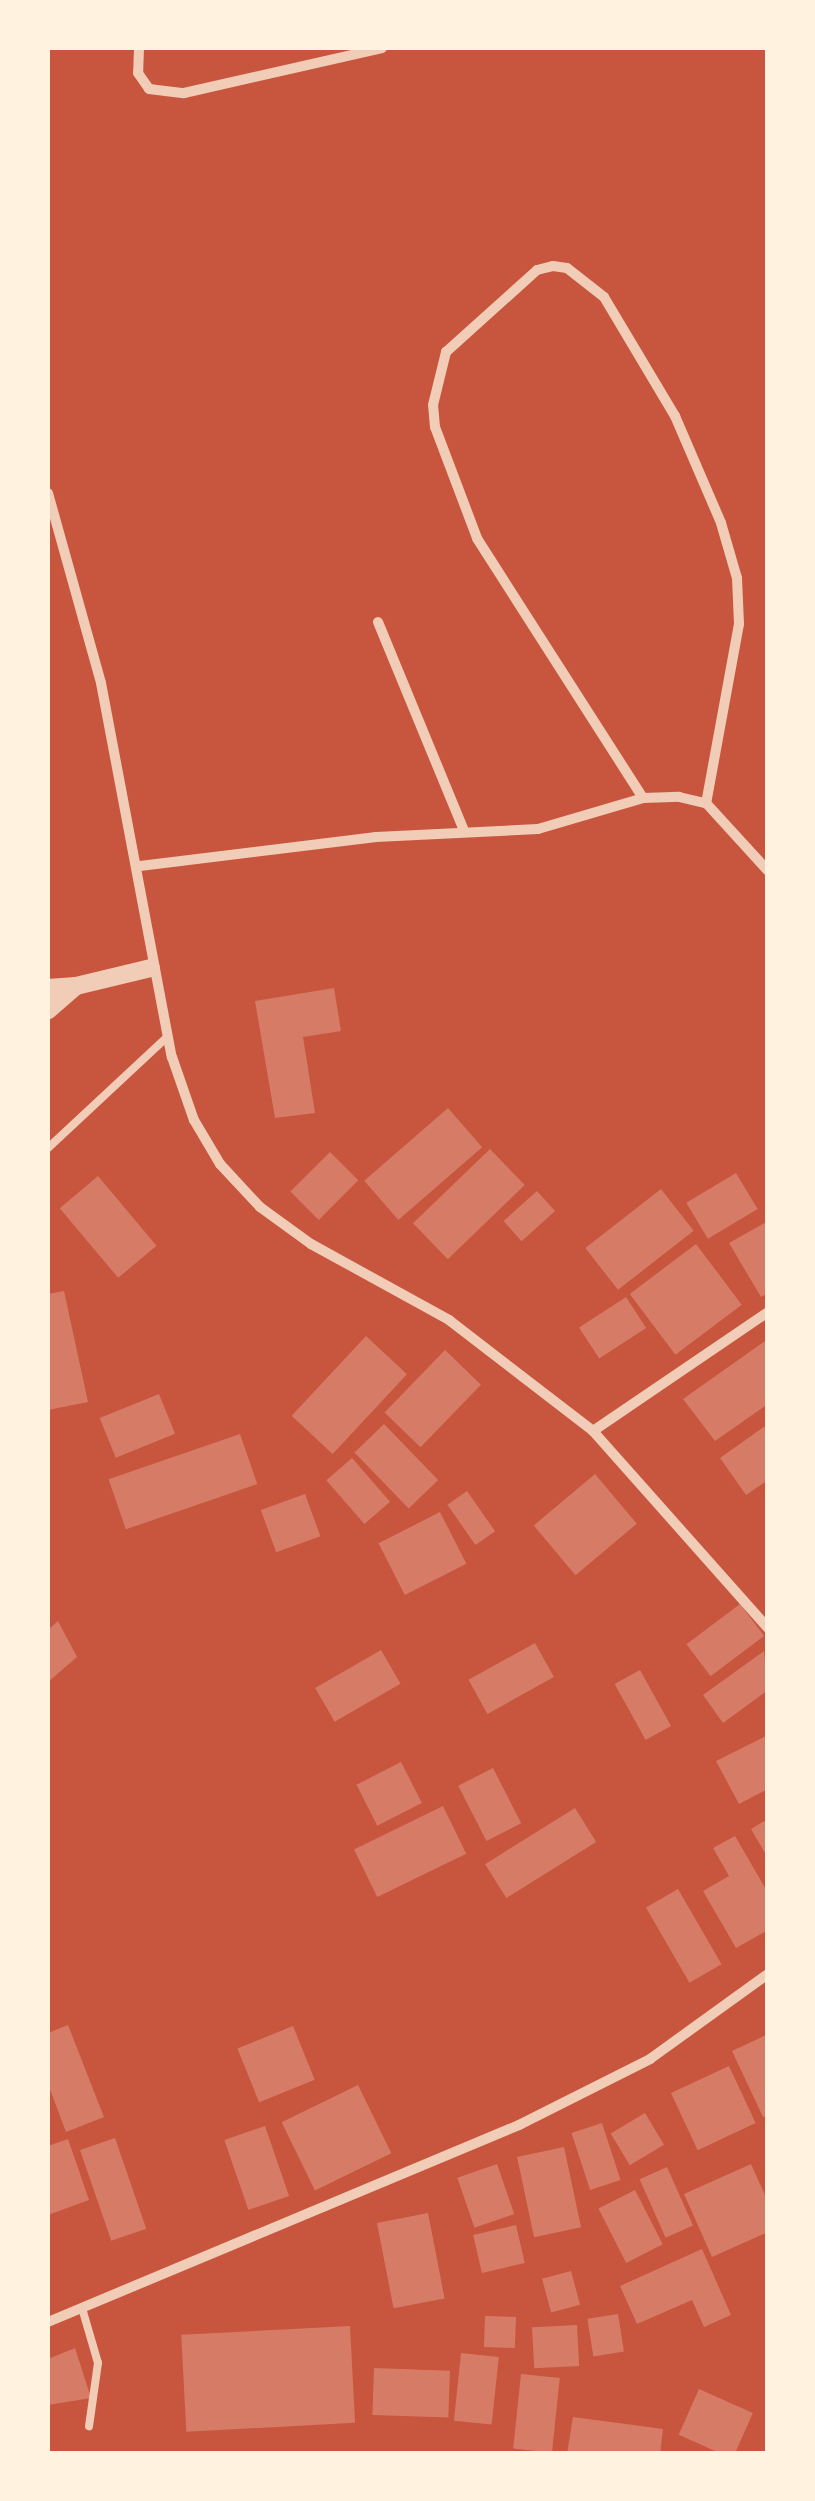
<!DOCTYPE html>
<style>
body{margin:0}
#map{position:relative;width:815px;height:2501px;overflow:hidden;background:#c8553d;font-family:"Source Serif 4",serif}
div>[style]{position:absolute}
.building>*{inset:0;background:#d67c66;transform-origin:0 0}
.service>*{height:8px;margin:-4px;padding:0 4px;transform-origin:4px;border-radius:4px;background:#f1ccb7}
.minor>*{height:10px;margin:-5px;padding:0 5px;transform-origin:5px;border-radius:5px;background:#f1ccb7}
.tertiary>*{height:18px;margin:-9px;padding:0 9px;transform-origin:9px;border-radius:9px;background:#f1ccb7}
span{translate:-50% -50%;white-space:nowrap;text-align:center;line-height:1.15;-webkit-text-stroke:10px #fff3e0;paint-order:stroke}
.frame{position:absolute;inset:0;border:50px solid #fff3e0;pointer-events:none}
</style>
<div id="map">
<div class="building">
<div style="clip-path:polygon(334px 988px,341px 1031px,303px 1037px,315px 1113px,275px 1118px,255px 1001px)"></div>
<div style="left:448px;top:1108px;width:52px;height:111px;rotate:49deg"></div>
<div style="left:490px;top:1149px;width:50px;height:107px;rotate:46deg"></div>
<div style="left:330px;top:1152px;width:40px;height:56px;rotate:45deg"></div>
<div style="left:736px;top:1173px;width:42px;height:58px;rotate:59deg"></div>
<div style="left:98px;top:1176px;width:91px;height:50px;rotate:50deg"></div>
<div style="left:661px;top:1189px;width:53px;height:96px;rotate:52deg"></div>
<div style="left:537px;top:1191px;width:27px;height:45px;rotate:48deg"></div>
<div style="clip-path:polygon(768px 1221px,768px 1293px,761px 1297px,729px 1243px)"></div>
<div style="left:696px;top:1244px;width:76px;height:83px;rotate:53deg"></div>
<div style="clip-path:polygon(64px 1291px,88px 1402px,48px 1410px,48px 1294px)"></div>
<div style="left:626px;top:1297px;width:37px;height:56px;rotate:57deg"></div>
<div style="left:366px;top:1336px;width:56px;height:109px;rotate:43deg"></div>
<div style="clip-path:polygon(768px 1339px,768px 1404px,715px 1441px,683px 1399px)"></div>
<div style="left:445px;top:1350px;width:50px;height:87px;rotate:44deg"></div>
<div style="left:159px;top:1394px;width:43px;height:64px;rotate:68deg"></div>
<div style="left:384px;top:1424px;width:78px;height:41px;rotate:46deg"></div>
<div style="clip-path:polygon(768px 1424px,768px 1480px,746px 1495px,720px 1458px)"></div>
<div style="left:240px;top:1434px;width:53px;height:139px;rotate:71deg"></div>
<div style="left:352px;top:1458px;width:58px;height:34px;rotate:49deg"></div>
<div style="left:595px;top:1474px;width:65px;height:80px;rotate:50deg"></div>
<div style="left:467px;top:1491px;width:49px;height:24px;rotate:55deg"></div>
<div style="left:305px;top:1494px;width:45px;height:47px;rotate:70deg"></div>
<div style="left:440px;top:1512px;width:58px;height:69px;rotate:63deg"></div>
<div style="left:740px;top:1604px;width:40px;height:67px;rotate:53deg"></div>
<div style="clip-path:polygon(58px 1621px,77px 1657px,48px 1682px,48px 1630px)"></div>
<div style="left:535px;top:1643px;width:39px;height:76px;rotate:61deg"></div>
<div style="left:381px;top:1650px;width:39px;height:76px;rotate:60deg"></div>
<div style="clip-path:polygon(764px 1651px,768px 1690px,723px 1723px,703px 1695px)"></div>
<div style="left:640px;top:1670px;width:64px;height:29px;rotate:61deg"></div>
<div style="clip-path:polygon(768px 1735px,768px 1789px,739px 1804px,716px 1761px)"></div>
<div style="left:401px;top:1762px;width:46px;height:50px;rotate:63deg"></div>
<div style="left:493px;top:1768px;width:62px;height:39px;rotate:63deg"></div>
<div style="left:443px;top:1806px;width:53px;height:99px;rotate:64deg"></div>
<div style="left:575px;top:1808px;width:40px;height:106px;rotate:58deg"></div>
<div style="clip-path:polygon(768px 1819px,768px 1858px,751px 1829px)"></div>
<div style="clip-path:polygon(735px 1836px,768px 1893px,768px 1930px,736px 1948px,703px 1891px,729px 1876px,713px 1848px)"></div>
<div style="left:678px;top:1889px;width:87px;height:37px;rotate:60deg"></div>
<div style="clip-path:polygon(68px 2025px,104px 2117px,66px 2132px,48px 2084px,48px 2033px)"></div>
<div style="left:293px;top:2026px;width:58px;height:60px;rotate:68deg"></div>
<div style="clip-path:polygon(768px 2034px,768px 2115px,763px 2117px,732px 2051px)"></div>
<div style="left:729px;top:2066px;width:63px;height:64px;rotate:65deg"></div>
<div style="left:358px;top:2085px;width:76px;height:85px;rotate:64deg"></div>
<div style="left:645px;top:2113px;width:37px;height:40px;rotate:59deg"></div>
<div style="left:602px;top:2123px;width:60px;height:32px;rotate:72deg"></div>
<div style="left:265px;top:2126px;width:74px;height:43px;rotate:71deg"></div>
<div style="left:115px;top:2138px;width:96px;height:37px;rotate:71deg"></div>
<div style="clip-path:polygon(68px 2139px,89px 2200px,48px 2215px,48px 2146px)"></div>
<div style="left:564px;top:2147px;width:82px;height:48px;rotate:78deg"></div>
<div style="left:497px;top:2164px;width:53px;height:42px;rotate:71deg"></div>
<div style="clip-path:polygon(751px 2164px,768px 2202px,768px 2232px,712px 2257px,684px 2194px)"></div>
<div style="left:667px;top:2167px;width:64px;height:30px;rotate:66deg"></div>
<div style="left:635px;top:2190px;width:61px;height:41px;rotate:63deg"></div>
<div style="left:428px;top:2213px;width:87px;height:52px;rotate:79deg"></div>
<div style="left:516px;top:2225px;width:39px;height:44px;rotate:77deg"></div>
<div style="clip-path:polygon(702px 2249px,731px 2315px,704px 2327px,692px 2300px,637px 2324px,620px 2286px)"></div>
<div style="left:571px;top:2271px;width:35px;height:30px;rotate:75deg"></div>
<div style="left:618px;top:2314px;width:38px;height:31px;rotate:81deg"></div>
<div style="left:485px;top:2316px;width:31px;height:31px;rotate:2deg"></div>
<div style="left:577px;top:2325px;width:41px;height:45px;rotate:87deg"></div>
<div style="left:350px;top:2326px;width:97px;height:169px;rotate:87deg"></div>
<div style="clip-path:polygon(75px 2348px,91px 2398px,48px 2405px,48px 2359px)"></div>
<div style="left:461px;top:2353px;width:38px;height:68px;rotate:6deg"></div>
<div style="left:374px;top:2368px;width:76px;height:47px;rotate:2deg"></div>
<div style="left:521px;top:2374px;width:39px;height:75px;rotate:6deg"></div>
<div style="left:699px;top:2389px;width:59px;height:50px;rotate:24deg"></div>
<div style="clip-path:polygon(573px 2417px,663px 2429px,660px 2454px,567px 2454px)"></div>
</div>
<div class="service">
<div style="left:48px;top:1148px;width:163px;rotate:-43deg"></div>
<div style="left:82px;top:2308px;width:57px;rotate:73.8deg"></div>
<div style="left:98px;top:2363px;width:64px;rotate:98.1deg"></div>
</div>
<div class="minor">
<div style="left:139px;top:48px;width:25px;rotate:92deg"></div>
<div style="left:138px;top:73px;width:19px;rotate:55deg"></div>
<div style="left:149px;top:89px;width:35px;rotate:7deg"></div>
<div style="left:184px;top:93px;width:203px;rotate:-12.8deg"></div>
<div style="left:48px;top:493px;width:197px;rotate:74.4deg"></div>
<div style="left:101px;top:683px;width:381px;rotate:79.3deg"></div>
<div style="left:172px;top:1057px;width:67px;rotate:70.8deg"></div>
<div style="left:194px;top:1120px;width:51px;rotate:59.4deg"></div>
<div style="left:220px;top:1164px;width:59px;rotate:47.1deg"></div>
<div style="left:260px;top:1207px;width:63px;rotate:36deg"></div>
<div style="left:311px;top:1244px;width:158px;rotate:28.8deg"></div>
<div style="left:449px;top:1320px;width:182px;rotate:37.6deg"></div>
<div style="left:593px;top:1431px;width:264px;rotate:48.4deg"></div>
<div style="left:378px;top:622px;width:226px;rotate:67.6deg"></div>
<div style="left:643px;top:798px;width:308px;rotate:-122.6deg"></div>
<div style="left:477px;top:538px;width:119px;rotate:-110.7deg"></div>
<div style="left:435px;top:427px;width:22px;rotate:-95deg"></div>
<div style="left:433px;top:405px;width:55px;rotate:-76.2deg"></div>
<div style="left:446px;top:352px;width:122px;rotate:-42deg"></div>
<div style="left:537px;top:270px;width:16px;rotate:-14deg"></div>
<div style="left:553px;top:266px;width:14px;rotate:8deg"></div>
<div style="left:567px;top:268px;width:47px;rotate:38.1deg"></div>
<div style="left:604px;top:297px;width:139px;rotate:59.2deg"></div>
<div style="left:675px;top:416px;width:116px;rotate:66.7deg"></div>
<div style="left:721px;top:523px;width:57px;rotate:73.8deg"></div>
<div style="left:737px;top:578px;width:46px;rotate:87.5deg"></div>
<div style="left:739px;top:624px;width:182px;rotate:100.4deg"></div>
<div style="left:140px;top:866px;width:238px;rotate:-7deg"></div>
<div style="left:376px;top:837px;width:162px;rotate:-2.8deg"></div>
<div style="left:538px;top:829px;width:109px;rotate:-16.4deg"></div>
<div style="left:643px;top:798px;width:36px;rotate:-2deg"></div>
<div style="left:679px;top:797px;width:28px;rotate:13deg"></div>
<div style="left:706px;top:803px;width:92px;rotate:47.6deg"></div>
<div style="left:593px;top:1431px;width:212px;rotate:-34.2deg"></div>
<div style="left:48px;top:2322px;width:511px;rotate:-22.7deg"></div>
<div style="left:519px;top:2125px;width:147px;rotate:-26.7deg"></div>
<div style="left:650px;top:2059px;width:145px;rotate:-35.8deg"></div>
</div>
<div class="tertiary">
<div style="left:76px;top:986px;width:77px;rotate:-13.5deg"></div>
<div style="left:48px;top:988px;width:28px;rotate:-4deg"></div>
<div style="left:76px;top:986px;width:37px;rotate:139deg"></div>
</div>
<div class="frame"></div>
</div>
